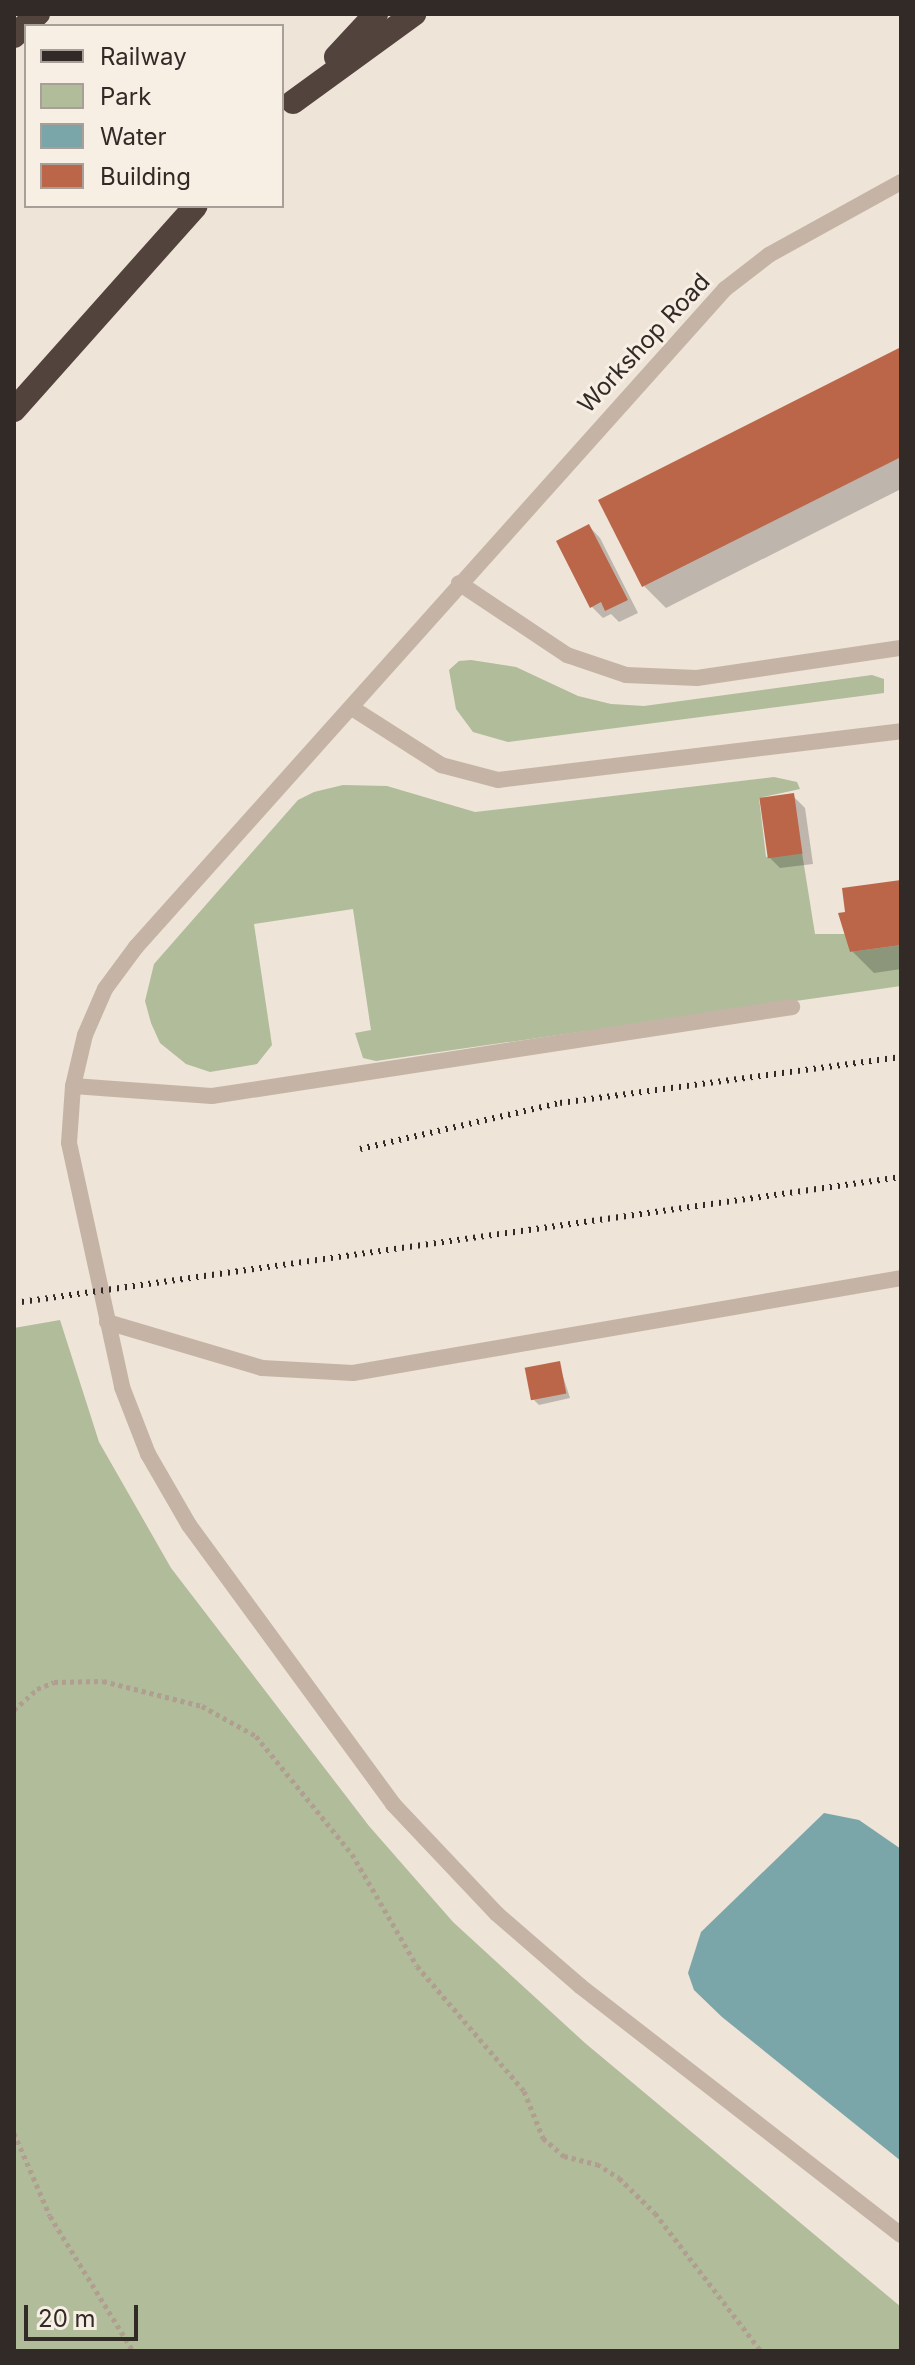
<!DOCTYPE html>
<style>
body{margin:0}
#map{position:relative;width:915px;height:2365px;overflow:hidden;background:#eee4d8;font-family:Inter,sans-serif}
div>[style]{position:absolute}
.green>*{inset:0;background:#b0bc9a}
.water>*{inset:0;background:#7aa6a9}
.shadow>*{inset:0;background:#0003}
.building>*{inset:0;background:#bb6649;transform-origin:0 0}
.path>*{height:5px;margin-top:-2.5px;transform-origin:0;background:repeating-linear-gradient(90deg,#b09e90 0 4px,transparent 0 8px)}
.lane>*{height:16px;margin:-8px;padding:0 8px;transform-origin:8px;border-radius:8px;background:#c5b4a5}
.highway>*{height:24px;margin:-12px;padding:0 12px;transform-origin:12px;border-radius:12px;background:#52443d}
.rail>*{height:6px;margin-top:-3px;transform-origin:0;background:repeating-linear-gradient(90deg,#312a26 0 2px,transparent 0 8px)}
span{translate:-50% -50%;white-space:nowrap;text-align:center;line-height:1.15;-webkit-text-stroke:6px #f7eee4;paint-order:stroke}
.street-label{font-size:24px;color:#312a26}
.frame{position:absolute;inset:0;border:16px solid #312a26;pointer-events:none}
.legend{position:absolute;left:24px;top:24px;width:260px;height:184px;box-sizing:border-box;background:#f7eee4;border:2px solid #a8a098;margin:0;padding:10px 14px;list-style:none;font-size:24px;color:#312a26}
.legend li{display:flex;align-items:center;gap:16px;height:40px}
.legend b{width:40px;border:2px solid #a8a098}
.scale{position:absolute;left:24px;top:2305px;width:114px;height:36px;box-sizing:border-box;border:4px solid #312a26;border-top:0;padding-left:10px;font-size:24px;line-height:28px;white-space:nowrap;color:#312a26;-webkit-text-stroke:6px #f7eee4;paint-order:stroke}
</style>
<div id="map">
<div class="green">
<div style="clip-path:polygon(471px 660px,516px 667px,578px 696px,611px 704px,644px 706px,872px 675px,884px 679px,884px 693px,508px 742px,473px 732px,456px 709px,449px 670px,459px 661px)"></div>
<div style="clip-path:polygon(774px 777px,797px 782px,800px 789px,759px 798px,766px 857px,802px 853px,815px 934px,847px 934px,850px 952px,901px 945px,901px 986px,376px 1061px,363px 1058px,355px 1033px,371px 1030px,353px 909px,254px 924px,272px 1045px,257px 1064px,210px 1072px,186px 1064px,160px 1043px,151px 1023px,145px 1001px,154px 964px,298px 800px,314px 792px,343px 785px,387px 786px,475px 812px)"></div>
<div style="clip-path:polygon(60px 1320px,99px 1442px,171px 1568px,369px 1826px,453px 1922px,585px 2043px,901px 2307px,901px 2351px,14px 2351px,14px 1328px)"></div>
</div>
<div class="water">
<div style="clip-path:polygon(824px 1813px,859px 1820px,901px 1849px,901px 2161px,722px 2017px,694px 1990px,688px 1973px,701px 1932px)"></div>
</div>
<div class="shadow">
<div style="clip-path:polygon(901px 349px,901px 489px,666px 608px,644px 586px)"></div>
<div style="clip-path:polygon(589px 526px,600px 538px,638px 613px,619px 622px,611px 614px,603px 618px,591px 606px)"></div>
<div style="clip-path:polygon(793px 796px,805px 808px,813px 864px,780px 868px,768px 856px)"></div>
<div style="clip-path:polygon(901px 882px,901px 969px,874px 973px,852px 951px)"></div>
<div style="clip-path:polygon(559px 1364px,570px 1398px,539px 1405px,533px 1399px)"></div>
</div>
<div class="building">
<div style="clip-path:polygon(901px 347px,901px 457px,642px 587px,598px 500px)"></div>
<div style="clip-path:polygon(589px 524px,628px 600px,605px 611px,601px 602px,590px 608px,556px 541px)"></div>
<div style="left:794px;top:793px;width:61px;height:35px;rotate:82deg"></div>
<div style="clip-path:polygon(901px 880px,901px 945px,850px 952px,838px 913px,845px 912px,842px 888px)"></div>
<div style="left:560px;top:1361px;width:33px;height:36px;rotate:79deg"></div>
</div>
<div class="path">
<div style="left:14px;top:1710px;width:31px;rotate:-42deg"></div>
<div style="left:37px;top:1689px;width:18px;rotate:-22deg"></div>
<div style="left:54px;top:1682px;width:49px;rotate:-1.2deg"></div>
<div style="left:103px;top:1681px;width:102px;rotate:14.2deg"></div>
<div style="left:202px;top:1706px;width:62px;rotate:29.1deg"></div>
<div style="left:256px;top:1736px;width:152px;rotate:50.9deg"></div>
<div style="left:352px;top:1854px;width:129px;rotate:59.9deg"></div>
<div style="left:417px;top:1966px;width:165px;rotate:49.4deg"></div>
<div style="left:524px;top:2091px;width:51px;rotate:68deg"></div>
<div style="left:543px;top:2138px;width:28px;rotate:41deg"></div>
<div style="left:564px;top:2156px;width:34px;rotate:14deg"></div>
<div style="left:597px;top:2164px;width:26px;rotate:32deg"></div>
<div style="left:619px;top:2178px;width:50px;rotate:44.2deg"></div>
<div style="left:655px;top:2213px;width:174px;rotate:52.5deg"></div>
<div style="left:14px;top:2133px;width:90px;rotate:66.6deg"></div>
<div style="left:50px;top:2216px;width:158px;rotate:58.4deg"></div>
</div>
<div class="lane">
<div style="left:901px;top:182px;width:151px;rotate:151.1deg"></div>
<div style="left:769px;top:255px;width:56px;rotate:142.3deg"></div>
<div style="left:725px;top:289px;width:883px;rotate:131.83deg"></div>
<div style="left:136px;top:947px;width:52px;rotate:126.4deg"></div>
<div style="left:105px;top:989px;width:50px;rotate:113.5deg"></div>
<div style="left:85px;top:1035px;width:52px;rotate:103.2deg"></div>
<div style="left:73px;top:1086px;width:57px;rotate:94deg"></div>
<div style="left:69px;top:1143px;width:250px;rotate:77.7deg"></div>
<div style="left:122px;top:1387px;width:72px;rotate:68.8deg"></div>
<div style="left:148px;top:1454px;width:82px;rotate:60deg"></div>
<div style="left:189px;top:1525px;width:346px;rotate:53.8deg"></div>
<div style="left:393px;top:1804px;width:151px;rotate:46.6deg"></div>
<div style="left:497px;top:1914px;width:110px;rotate:40.9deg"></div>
<div style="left:580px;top:1986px;width:406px;rotate:37.8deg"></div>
<div style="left:459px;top:583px;width:130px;rotate:33.7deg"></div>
<div style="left:567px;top:655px;width:62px;rotate:18.7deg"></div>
<div style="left:626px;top:675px;width:71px;rotate:2.4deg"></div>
<div style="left:697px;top:678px;width:206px;rotate:-8.4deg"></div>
<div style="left:352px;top:708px;width:106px;rotate:32.6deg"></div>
<div style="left:441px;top:765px;width:59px;rotate:14.7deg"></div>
<div style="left:498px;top:780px;width:406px;rotate:-6.9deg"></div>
<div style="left:73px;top:1086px;width:139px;rotate:4.1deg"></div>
<div style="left:212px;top:1096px;width:587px;rotate:-8.72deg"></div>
<div style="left:107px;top:1322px;width:162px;rotate:16.5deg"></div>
<div style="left:262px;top:1368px;width:91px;rotate:3.1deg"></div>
<div style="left:353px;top:1373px;width:556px;rotate:-9.83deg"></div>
</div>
<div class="highway">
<div style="left:14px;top:36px;width:33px;rotate:-43deg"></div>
<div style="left:336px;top:57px;width:59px;rotate:-47.1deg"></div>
<div style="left:293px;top:102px;width:150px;rotate:-36deg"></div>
<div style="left:14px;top:410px;width:273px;rotate:-48.3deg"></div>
</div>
<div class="rail">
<div style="left:360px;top:1149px;width:205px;rotate:-13deg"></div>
<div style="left:560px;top:1103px;width:344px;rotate:-7.7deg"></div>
<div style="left:14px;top:1303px;width:896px;rotate:-8.08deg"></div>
</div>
<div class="street-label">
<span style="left:644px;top:343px;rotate:-47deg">Workshop Road</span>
</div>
<div class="frame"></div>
<ul class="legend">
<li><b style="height:10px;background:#312a26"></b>Railway</li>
<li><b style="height:22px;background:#b0bc9a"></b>Park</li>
<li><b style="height:22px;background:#7aa6a9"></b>Water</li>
<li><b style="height:22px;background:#bb6649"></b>Building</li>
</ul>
<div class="scale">20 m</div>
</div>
